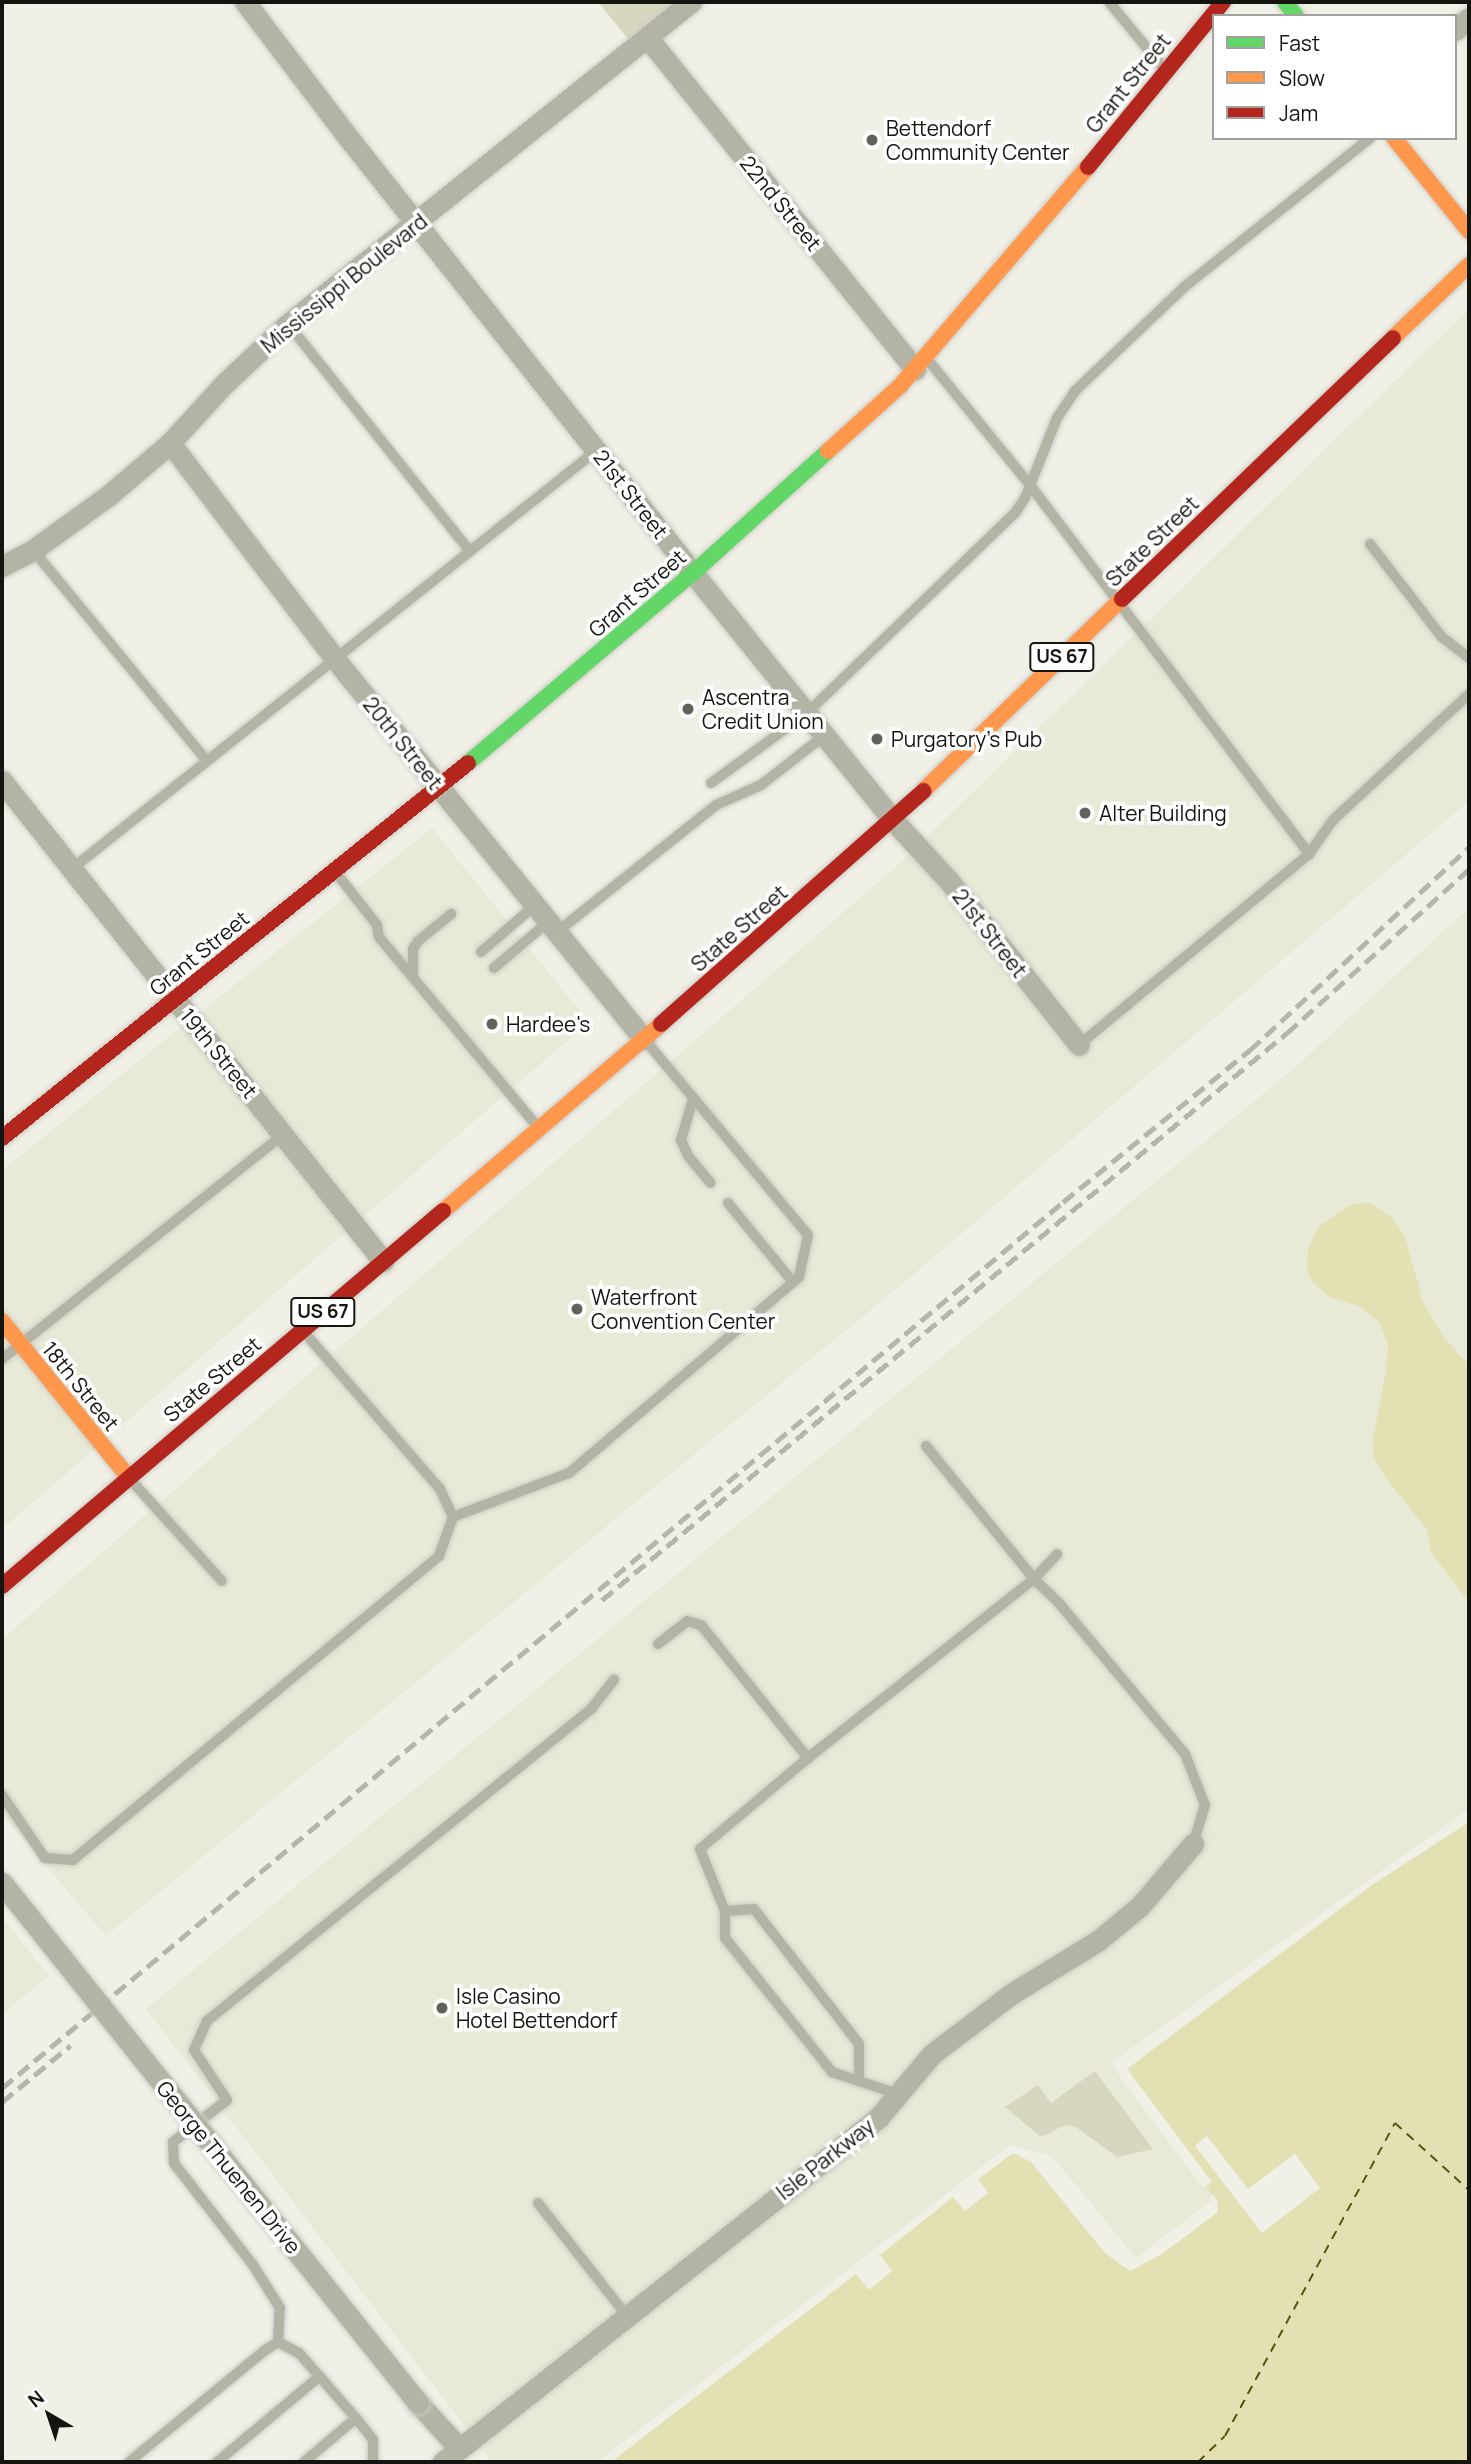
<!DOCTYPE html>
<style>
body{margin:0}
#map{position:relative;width:1471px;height:2464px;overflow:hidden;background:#f0f0e7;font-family:Manrope,sans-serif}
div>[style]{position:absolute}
.built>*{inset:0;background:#e9e9d7}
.green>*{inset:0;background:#d7d6be}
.water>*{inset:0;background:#e3e0b3}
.pier>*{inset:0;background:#f0f0e7}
.ferry>*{height:2px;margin-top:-1px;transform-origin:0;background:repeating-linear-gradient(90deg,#59540c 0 9px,transparent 0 16px)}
.roads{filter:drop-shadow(0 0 2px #ccccc5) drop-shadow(0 0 2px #ccccc5)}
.lane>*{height:10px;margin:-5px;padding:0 5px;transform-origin:5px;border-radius:5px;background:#b4b4a6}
.street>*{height:21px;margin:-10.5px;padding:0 10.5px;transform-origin:10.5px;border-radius:10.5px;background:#b4b4a6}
.fast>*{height:16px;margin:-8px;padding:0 8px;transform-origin:8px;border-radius:8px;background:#63d668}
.slow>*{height:16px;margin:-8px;padding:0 8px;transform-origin:8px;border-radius:8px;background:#ff974d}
.jam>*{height:16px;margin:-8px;padding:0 8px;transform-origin:8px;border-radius:8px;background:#b3261e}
.rail>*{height:5px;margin-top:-2.5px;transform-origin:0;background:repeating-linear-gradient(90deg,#b6b5ac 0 14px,transparent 0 21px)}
.bridges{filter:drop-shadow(0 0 2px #ccccc5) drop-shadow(0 0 2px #ccccc5)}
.street-bridge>*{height:21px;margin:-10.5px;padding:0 10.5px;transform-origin:10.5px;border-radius:10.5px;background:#b4b4a6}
.dots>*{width:19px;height:19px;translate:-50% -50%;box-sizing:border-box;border:4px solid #fff;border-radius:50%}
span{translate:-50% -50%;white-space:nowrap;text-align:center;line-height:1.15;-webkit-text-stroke:7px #fff;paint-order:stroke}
.shield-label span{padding:2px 5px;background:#fff;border:2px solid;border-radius:5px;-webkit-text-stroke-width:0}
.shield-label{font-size:19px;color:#151510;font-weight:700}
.street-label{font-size:21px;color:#151510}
.poi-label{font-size:21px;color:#151510}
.left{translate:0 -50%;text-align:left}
.frame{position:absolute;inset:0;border:4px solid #151510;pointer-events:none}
.legend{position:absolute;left:1212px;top:14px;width:245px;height:126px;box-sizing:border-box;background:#fff;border:2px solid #a1a19f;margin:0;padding:9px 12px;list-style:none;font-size:21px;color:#151510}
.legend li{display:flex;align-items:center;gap:14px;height:35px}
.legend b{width:35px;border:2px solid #a1a19f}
.north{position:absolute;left:14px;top:2380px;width:70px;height:70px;-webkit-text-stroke:5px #fff;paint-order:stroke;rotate:321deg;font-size:19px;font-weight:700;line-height:28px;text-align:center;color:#151510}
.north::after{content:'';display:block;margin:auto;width:24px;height:32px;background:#151510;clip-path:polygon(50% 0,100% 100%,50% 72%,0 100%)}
</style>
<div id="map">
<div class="built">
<div style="clip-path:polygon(1469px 309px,1469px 801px,900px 1286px,106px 1936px,2px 1814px,2px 1639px,898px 865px)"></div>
<div style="clip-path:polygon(432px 828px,589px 1022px,2px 1529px,2px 1170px)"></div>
<div style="clip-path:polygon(1469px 908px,1469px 1812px,1125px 2078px,1217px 2201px,1135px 2263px,601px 2462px,492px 2462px,146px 2009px,1292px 1070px)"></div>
<div style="clip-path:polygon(2px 1917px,49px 1976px,2px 2014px)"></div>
</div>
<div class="green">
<div style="clip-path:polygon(598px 2px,701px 2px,664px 32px,653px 19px,628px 39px)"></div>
<div style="clip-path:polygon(1095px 2071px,1153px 2149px,1117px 2157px,1076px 2127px,1065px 2125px,1041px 2137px,1005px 2107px,1038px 2085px,1051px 2103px)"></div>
</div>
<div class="water">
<div style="clip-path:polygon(1370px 1203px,1392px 1217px,1405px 1237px,1423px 1302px,1444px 1338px,1469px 1365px,1469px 1596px,1465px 1597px,1431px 1552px,1427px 1530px,1386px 1478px,1374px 1459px,1373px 1439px,1386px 1371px,1388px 1344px,1379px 1322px,1361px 1307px,1329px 1297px,1313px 1283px,1307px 1271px,1308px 1248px,1319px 1226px,1352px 1204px)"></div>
<div style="clip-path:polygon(1469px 1812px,1469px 2462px,601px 2462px,1011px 2148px,1049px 2158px,1135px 2262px,1217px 2201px,1115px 2064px)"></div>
</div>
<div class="pier">
<div style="clip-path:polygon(1469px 1809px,1469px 1822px,1372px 1885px,1127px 2069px,1212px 2182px,1203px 2188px,1122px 2080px,1112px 2062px)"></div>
<div style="clip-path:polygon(1207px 2136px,1248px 2189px,1295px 2154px,1320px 2188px,1262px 2233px,1195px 2146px)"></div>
<div style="clip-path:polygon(1010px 2145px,1052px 2156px,1136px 2258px,1212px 2200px,1210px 2197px,1213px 2195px,1217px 2201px,1218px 2212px,1162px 2254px,1130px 2271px,1105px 2253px,1031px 2162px,1013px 2153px,978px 2179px,988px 2193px,965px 2211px,953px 2197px,880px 2255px,892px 2271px,869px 2290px,856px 2274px,611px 2462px,597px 2462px)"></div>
</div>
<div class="ferry">
<div style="left:1198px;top:2462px;width:37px;rotate:-44deg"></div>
<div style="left:1225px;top:2436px;width:356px;rotate:-61.5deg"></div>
<div style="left:1395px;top:2123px;width:100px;rotate:42.2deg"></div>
</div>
<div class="roads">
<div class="lane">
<div style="left:1109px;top:2px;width:88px;rotate:50.5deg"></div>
<div style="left:288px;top:324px;width:291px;rotate:51.3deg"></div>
<div style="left:928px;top:360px;width:161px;rotate:50.8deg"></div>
<div style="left:1030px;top:485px;width:463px;rotate:52.9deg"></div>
<div style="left:1309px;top:854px;width:299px;rotate:140.3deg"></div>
<div style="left:1370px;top:544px;width:118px;rotate:52.3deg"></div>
<div style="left:1442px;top:637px;width:34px;rotate:38deg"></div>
<div style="left:33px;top:550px;width:273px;rotate:50.5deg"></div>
<div style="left:711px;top:783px;width:119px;rotate:-36.1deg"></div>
<div style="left:807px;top:713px;width:289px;rotate:-43.9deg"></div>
<div style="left:1015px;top:513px;width:18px;rotate:-56deg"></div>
<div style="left:1025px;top:498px;width:86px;rotate:-68.2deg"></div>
<div style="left:1057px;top:418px;width:32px;rotate:-56deg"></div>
<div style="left:1075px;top:391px;width:149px;rotate:-43.6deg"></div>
<div style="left:1183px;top:288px;width:240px;rotate:-38.7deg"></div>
<div style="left:1309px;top:854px;width:42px;rotate:-54.8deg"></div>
<div style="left:1333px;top:820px;width:185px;rotate:-42.8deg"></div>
<div style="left:73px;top:868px;width:670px;rotate:-38.58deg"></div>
<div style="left:337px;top:874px;width:65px;rotate:51.9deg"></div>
<div style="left:377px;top:925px;width:12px;rotate:81deg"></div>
<div style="left:379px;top:937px;width:246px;rotate:50.1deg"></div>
<div style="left:557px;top:932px;width:203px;rotate:-38.6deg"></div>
<div style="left:716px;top:805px;width:49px;rotate:-24deg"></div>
<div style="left:761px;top:785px;width:81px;rotate:-38deg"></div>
<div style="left:481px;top:952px;width:72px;rotate:-41deg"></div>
<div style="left:494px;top:968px;width:72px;rotate:-40.5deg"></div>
<div style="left:413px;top:977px;width:28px;rotate:-90deg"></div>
<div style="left:413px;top:949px;width:9px;rotate:-58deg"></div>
<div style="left:418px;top:941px;width:43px;rotate:-39.3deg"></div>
<div style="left:693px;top:1099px;width:43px;rotate:106.3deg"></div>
<div style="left:681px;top:1140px;width:17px;rotate:66deg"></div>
<div style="left:688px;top:1156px;width:35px;rotate:50deg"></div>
<div style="left:728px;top:1203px;width:102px;rotate:50.6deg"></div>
<div style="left:2px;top:1359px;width:361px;rotate:-38.6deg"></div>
<div style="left:926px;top:1446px;width:171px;rotate:50.9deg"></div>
<div style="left:1034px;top:1579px;width:34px;rotate:-47deg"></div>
<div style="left:130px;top:1479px;width:137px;rotate:48deg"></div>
<div style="left:453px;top:1517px;width:124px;rotate:-20.8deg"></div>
<div style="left:569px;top:1473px;width:302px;rotate:-40.4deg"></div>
<div style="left:799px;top:1277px;width:43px;rotate:-77.9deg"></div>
<div style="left:808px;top:1235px;width:253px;rotate:-129.9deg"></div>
<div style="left:658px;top:1644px;width:37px;rotate:-38deg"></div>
<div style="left:687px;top:1621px;width:15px;rotate:16deg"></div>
<div style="left:701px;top:1625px;width:171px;rotate:51.2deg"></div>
<div style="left:2px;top:1795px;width:76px;rotate:55.7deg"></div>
<div style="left:45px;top:1858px;width:28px;rotate:4deg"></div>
<div style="left:73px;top:1860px;width:476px;rotate:-39.7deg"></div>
<div style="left:439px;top:1556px;width:41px;rotate:-70.3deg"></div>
<div style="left:453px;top:1517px;width:31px;rotate:-115deg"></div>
<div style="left:440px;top:1489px;width:206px;rotate:-130.9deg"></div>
<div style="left:725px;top:1911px;width:29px;rotate:-4deg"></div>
<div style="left:754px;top:1909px;width:171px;rotate:52.1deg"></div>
<div style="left:859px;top:2044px;width:37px;rotate:90deg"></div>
<div style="left:898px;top:2094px;width:70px;rotate:-161.6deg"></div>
<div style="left:832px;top:2072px;width:171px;rotate:-128.6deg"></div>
<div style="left:725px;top:1938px;width:27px;rotate:-90deg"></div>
<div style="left:725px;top:1911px;width:67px;rotate:-112deg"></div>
<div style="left:700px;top:1849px;width:141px;rotate:-40.1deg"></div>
<div style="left:808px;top:1758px;width:288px;rotate:-38.4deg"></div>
<div style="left:1034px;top:1579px;width:33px;rotate:44deg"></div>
<div style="left:1058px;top:1602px;width:198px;rotate:50.1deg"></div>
<div style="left:1185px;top:1754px;width:55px;rotate:68.6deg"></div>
<div style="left:1205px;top:1805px;width:41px;rotate:107.1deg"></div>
<div style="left:538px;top:2203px;width:142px;rotate:51.8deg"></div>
<div style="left:278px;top:2342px;width:34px;rotate:-87deg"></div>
<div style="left:280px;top:2308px;width:51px;rotate:-122.1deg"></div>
<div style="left:253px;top:2265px;width:129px;rotate:-127.8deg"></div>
<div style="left:174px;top:2163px;width:21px;rotate:-93deg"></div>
<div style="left:173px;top:2142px;width:68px;rotate:-37.9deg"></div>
<div style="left:227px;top:2100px;width:60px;rotate:-123.4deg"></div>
<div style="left:194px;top:2050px;width:32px;rotate:-66deg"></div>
<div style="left:207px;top:2021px;width:496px;rotate:-39.1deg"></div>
<div style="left:592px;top:1708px;width:36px;rotate:-52deg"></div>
<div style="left:129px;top:2462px;width:175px;rotate:-39.4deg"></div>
<div style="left:264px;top:2351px;width:17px;rotate:-33deg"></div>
<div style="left:278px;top:2342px;width:24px;rotate:28deg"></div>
<div style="left:299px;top:2353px;width:86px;rotate:48.8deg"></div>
<div style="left:356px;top:2418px;width:28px;rotate:52deg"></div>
<div style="left:373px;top:2440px;width:22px;rotate:90deg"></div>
<div style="left:217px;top:2462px;width:134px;rotate:-39.9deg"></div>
<div style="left:304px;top:2462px;width:68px;rotate:-40.2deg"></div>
</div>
<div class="street">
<div style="left:245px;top:2px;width:175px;rotate:52.7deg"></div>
<div style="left:351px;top:141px;width:551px;rotate:51.63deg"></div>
<div style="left:693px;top:573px;width:318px;rotate:51deg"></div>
<div style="left:893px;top:820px;width:83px;rotate:47.4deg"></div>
<div style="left:949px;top:881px;width:209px;rotate:51.6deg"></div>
<div style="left:1455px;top:30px;width:18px;rotate:-41deg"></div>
<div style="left:647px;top:37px;width:427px;rotate:51.1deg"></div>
<div style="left:170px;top:443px;width:272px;rotate:52.6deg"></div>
<div style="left:335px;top:659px;width:490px;rotate:50.9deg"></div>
<div style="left:2px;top:566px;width:35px;rotate:-27deg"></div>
<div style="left:33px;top:550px;width:94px;rotate:-35.9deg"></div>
<div style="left:109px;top:495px;width:80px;rotate:-40.4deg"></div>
<div style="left:170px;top:443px;width:81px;rotate:-47.5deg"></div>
<div style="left:225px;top:383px;width:86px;rotate:-43.1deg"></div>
<div style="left:288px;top:324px;width:516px;rotate:-38.63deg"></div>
<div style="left:2px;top:781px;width:613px;rotate:51.56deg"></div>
<div style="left:418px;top:2403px;width:61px;rotate:47.7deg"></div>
<div style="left:443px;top:2462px;width:555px;rotate:-38.34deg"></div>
<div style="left:878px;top:2118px;width:84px;rotate:-49.8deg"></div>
<div style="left:932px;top:2054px;width:99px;rotate:-37.2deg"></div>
<div style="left:1011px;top:1994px;width:103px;rotate:-31.5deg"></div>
<div style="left:1099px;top:1940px;width:53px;rotate:-39.7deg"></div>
<div style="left:1140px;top:1906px;width:82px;rotate:-49.5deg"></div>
</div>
<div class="fast">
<div style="left:1285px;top:2px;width:18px;rotate:52deg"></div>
<div style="left:468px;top:763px;width:294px;rotate:-40.2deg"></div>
<div style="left:693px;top:573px;width:182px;rotate:-42.1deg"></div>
</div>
<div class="slow">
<div style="left:1394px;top:138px;width:119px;rotate:51.1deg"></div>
<div style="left:1393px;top:338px;width:105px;rotate:-43.8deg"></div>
<div style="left:828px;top:451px;width:97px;rotate:-42.1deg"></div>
<div style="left:900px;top:386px;width:289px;rotate:-49.4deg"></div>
<div style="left:923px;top:791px;width:277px;rotate:-44deg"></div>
<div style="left:443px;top:1211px;width:287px;rotate:-40.6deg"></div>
<div style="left:2px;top:1321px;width:202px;rotate:51deg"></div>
</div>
<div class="jam">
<div style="left:1088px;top:167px;width:213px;rotate:-50.7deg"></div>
<div style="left:1122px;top:599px;width:376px;rotate:-43.9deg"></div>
<div style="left:661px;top:1024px;width:351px;rotate:-41.6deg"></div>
<div style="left:2px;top:1138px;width:598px;rotate:-38.82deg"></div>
<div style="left:2px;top:1586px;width:579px;rotate:-40.38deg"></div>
</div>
</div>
<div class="rail">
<div style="left:602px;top:1600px;width:889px;rotate:-39.62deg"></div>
<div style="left:1287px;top:1033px;width:245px;rotate:-42deg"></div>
<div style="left:2px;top:2088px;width:1382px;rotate:-39.86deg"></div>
<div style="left:1063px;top:1202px;width:241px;rotate:-39.1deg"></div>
<div style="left:1250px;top:1050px;width:299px;rotate:-42.8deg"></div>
<div style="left:2px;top:2102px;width:89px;rotate:-39.6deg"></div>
</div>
<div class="bridges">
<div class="street-bridge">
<div style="left:2px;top:1883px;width:666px;rotate:51.34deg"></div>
</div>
</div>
<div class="dots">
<div style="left:872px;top:140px;background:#62625b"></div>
<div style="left:688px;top:709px;background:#62625b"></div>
<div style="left:877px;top:739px;background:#62625b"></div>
<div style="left:1085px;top:813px;background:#62625b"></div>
<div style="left:492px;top:1024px;background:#62625b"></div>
<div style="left:577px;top:1309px;background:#62625b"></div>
<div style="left:442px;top:2008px;background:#62625b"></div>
</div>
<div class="shield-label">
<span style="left:1062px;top:657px">US 67</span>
<span style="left:323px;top:1312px">US 67</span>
</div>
<div class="street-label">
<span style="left:1128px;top:83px;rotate:-51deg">Grant Street</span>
<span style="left:781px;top:203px;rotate:51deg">22nd Street</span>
<span style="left:344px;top:283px;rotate:-39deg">Mississippi Boulevard</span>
<span style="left:631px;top:494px;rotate:52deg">21st Street</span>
<span style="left:1152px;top:541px;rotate:-44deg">State Street</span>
<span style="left:637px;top:593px;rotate:-41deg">Grant Street</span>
<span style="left:403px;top:743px;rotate:51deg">20th Street</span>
<span style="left:739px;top:928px;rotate:-41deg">State Street</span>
<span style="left:990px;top:933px;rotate:52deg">21st Street</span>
<span style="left:199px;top:953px;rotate:-39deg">Grant Street</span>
<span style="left:219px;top:1053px;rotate:51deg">19th Street</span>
<span style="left:212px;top:1379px;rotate:-40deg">State Street</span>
<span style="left:81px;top:1386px;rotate:51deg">18th Street</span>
<span style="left:825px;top:2159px;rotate:-38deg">Isle Parkway</span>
<span style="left:229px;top:2167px;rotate:51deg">George Thuenen Drive</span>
</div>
<div class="poi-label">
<span class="left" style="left:886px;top:140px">Bettendorf<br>Community Center</span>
<span class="left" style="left:702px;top:709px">Ascentra<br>Credit Union</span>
<span class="left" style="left:891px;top:739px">Purgatory's Pub</span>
<span class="left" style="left:1099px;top:813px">Alter Building</span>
<span class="left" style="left:506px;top:1024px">Hardee's</span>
<span class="left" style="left:591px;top:1309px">Waterfront<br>Convention Center</span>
<span class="left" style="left:456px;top:2008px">Isle Casino<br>Hotel Bettendorf</span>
</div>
<div class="frame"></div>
<ul class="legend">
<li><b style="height:9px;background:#63d668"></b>Fast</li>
<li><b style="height:9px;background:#ff974d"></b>Slow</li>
<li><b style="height:9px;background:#b3261e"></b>Jam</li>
</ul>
<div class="north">N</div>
</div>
